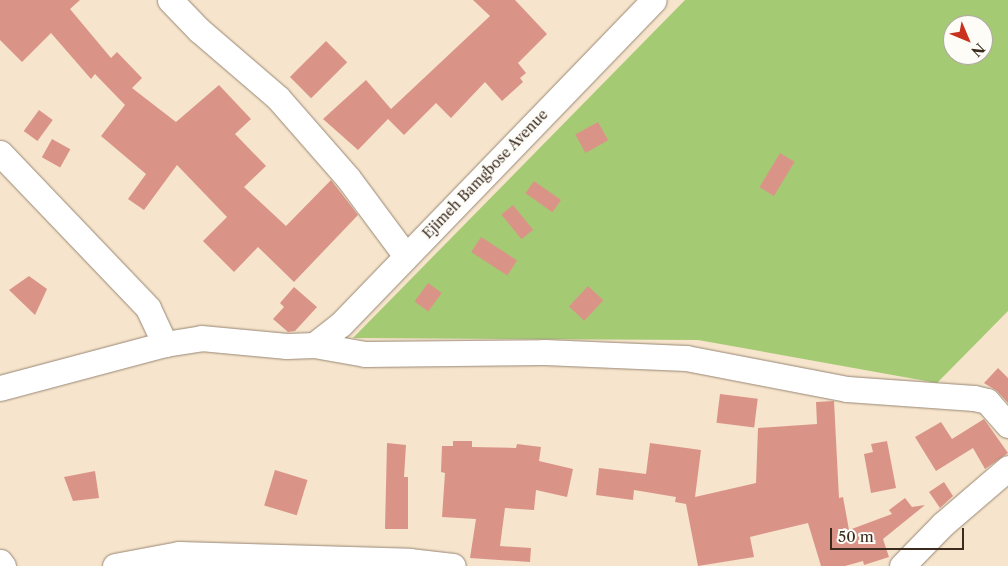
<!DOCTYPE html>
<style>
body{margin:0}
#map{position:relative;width:1008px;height:566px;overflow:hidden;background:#f6e4cc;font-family:"Libre Caslon Text",serif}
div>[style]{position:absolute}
.green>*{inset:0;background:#a5ca74}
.building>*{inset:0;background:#da9487;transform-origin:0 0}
.roads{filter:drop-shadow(0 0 1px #988775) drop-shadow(0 0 1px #988775)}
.minor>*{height:25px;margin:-12.5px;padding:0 12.5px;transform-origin:12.5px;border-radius:12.5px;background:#fff}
span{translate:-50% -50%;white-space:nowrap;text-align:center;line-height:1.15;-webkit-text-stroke:4.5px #fdfcf7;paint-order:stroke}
.street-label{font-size:14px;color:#3b2a1e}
.north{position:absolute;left:943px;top:15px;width:50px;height:50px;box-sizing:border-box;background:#fdfcf7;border:1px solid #afa8a0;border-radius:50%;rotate:135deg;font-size:14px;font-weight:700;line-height:20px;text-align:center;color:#3b2a1e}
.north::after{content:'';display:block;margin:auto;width:18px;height:22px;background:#c8321e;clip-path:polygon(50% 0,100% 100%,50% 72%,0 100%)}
.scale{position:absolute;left:830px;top:528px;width:134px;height:22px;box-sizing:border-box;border:2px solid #3b2a1e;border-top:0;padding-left:6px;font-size:15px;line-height:18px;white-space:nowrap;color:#3b2a1e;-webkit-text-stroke:4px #fdfcf7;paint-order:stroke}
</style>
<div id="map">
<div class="green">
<div style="clip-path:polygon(evenodd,685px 0,1008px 0,1008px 311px,937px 383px,698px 340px,353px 338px,685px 0,953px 25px,983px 25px,983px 55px,953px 55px,953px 25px)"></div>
</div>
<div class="building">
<div style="clip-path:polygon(0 0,80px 0,70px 9px,111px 58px,117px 52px,142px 78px,132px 88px,176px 122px,219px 85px,251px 119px,235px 134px,266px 166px,244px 187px,286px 226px,331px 180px,358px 215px,294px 282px,258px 247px,234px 272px,203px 241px,227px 217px,177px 165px,144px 210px,128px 199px,146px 174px,101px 136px,125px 105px,95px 74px,91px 79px,51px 33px,22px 62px,0 40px)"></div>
<div style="clip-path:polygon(473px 0,515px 0,547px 34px,518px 63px,526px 73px,520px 78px,523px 82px,502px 101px,485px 82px,451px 118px,436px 103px,404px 135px,388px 119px,358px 150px,323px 119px,366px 80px,391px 109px,490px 16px)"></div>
<div style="left:326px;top:41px;width:30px;height:51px;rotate:45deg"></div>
<div style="left:39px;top:110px;width:17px;height:26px;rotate:36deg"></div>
<div style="left:598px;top:122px;width:21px;height:26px;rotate:61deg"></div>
<div style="left:52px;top:139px;width:21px;height:21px;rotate:29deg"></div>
<div style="left:780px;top:153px;width:17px;height:40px;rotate:31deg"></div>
<div style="left:534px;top:181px;width:33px;height:15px;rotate:35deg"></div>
<div style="left:513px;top:205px;width:32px;height:15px;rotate:51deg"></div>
<div style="left:481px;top:237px;width:43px;height:18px;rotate:33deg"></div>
<div style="clip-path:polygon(29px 276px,47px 289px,35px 315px,9px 290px)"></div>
<div style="left:428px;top:283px;width:17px;height:23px;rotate:36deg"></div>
<div style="left:588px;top:286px;width:21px;height:28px;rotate:43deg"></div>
<div style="clip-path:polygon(294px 287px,317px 307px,295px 331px,288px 332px,273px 319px,284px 307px,280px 303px)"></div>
<div style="clip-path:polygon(998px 368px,1008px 378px,1008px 403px,997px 391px,984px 383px)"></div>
<div style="left:720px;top:394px;width:38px;height:29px;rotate:7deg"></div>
<div style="clip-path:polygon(834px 401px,839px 498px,843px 497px,849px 530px,892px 514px,889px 510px,905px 498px,912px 507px,925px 505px,883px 539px,889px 557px,864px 565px,863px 561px,845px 566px,821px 566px,808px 523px,750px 537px,754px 557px,698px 566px,686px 504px,675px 502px,676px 497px,634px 490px,633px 500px,596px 495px,599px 468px,646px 474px,650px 443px,701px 450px,695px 497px,756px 483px,758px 428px,817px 424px,816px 402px)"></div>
<div style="clip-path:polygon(984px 419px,1008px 453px,985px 469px,973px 448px,936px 471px,915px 437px,941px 422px,952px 439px)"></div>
<div style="clip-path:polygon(453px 441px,472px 441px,472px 447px,516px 448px,517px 444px,541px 447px,539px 461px,573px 469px,567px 497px,536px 490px,534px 510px,505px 508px,500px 546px,531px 548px,530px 562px,470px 558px,476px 519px,442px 517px,445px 473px,441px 472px,442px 446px,453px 446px)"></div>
<div style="clip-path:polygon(887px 441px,896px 488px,871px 493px,864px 454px,873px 452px,871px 444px)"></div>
<div style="clip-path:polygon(387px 443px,406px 445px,404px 477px,408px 477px,408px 529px,385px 529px)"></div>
<div style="left:275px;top:470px;width:34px;height:37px;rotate:17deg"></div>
<div style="clip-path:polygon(95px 471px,99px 498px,73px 501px,64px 477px)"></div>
<div style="clip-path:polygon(944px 482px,953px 496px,940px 508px,929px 492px)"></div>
</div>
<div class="roads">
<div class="minor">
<div style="left:170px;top:0;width:42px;rotate:46deg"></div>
<div style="left:199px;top:30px;width:104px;rotate:40.7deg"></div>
<div style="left:278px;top:98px;width:106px;rotate:48.8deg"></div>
<div style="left:348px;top:178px;width:97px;rotate:53.4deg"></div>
<div style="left:0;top:153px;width:214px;rotate:46.3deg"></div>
<div style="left:148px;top:308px;width:40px;rotate:65deg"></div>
<div style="left:314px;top:345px;width:34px;rotate:-38deg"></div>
<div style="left:341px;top:324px;width:450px;rotate:-46deg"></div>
<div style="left:0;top:388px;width:171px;rotate:-14.9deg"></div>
<div style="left:165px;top:344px;width:36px;rotate:-9deg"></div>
<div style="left:201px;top:338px;width:86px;rotate:5.3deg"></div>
<div style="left:287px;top:346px;width:27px;rotate:-2deg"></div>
<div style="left:314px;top:345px;width:52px;rotate:10deg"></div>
<div style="left:365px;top:354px;width:179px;rotate:-0.6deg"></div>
<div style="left:544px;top:352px;width:142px;rotate:2.4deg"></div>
<div style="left:686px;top:358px;width:164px;rotate:10.9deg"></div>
<div style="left:847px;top:389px;width:127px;rotate:4.1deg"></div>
<div style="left:974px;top:398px;width:13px;rotate:13deg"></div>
<div style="left:987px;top:401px;width:32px;rotate:49deg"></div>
<div style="left:0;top:562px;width:5px;rotate:53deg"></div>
<div style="left:115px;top:566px;width:65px;rotate:-10.6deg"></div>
<div style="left:179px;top:554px;width:230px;rotate:1.7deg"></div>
<div style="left:409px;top:561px;width:44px;rotate:6.5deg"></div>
<div style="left:902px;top:566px;width:59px;rotate:-45.7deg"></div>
<div style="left:943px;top:524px;width:86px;rotate:-40.7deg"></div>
</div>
</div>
<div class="street-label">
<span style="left:485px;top:174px;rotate:-46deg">Ejimeh Bamgbose Avenue</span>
</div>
<div class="north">N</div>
<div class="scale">50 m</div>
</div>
